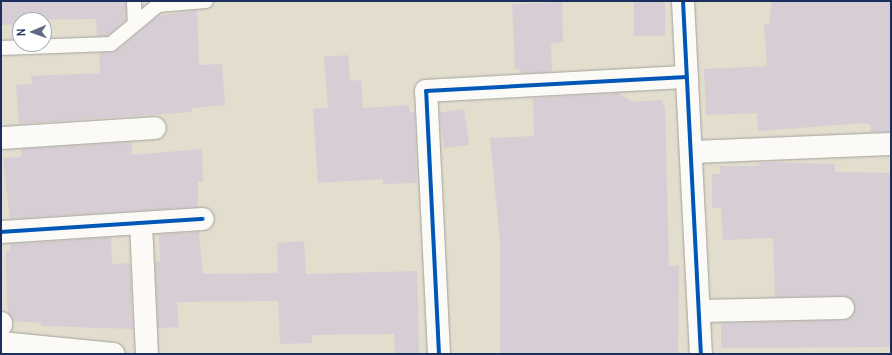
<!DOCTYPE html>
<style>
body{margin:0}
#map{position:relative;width:892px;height:355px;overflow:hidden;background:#e2ddcc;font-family:Delius,sans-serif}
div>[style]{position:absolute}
.building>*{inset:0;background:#d6ced4;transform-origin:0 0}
.roads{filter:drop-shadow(0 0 1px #a2a29e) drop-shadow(0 0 1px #a2a29e)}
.service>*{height:14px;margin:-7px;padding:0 7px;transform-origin:7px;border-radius:7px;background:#fbfaf7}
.minor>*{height:22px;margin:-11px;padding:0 11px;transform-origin:11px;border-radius:11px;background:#fbfaf7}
.tertiary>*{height:22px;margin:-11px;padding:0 11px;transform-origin:11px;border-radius:11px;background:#fbfaf7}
.cycleway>*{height:4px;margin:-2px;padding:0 2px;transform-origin:2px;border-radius:2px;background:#0057b8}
span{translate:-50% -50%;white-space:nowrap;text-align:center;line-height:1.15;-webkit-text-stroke:4px #fff;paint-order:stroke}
.frame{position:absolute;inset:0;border:2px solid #1b2f5e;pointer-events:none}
.north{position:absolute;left:12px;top:12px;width:40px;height:40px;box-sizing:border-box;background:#fff;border:1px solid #a4acbf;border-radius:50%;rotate:268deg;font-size:11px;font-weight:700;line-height:16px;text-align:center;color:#1b2f5e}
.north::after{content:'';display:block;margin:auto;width:14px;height:18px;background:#616c84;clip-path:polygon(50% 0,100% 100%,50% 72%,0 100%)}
</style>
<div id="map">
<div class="building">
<div style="clip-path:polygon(1px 1px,126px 1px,126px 20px,108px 36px,97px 36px,96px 19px,20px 20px,20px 24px,1px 25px)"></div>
<div style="left:634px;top:1px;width:31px;height:35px"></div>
<div style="clip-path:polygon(772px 1px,891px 1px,891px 132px,871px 132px,871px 125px,864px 123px,758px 131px,757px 113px,706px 115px,704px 69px,767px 66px,764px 24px,769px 24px)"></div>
<div style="clip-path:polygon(562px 2px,563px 42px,551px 44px,552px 72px,520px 73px,520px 69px,515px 69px,512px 4px)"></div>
<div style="clip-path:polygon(197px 10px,199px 65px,222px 64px,225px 105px,192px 108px,192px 112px,19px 124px,16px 85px,32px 84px,31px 76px,100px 73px,99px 53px,116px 51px,158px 16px)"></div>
<div style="clip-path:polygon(348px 55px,350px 81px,361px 80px,363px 108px,409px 105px,410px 113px,415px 112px,417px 183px,383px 184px,383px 179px,318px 183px,313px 109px,328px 108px,324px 57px)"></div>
<div style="clip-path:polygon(618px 93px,633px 102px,661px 100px,665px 108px,669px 266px,679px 265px,678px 354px,500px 354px,500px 240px,490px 138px,534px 136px,533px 98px)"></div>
<div style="left:464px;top:109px;width:36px;height:25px;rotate:82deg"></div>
<div style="clip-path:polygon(132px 142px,132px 155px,202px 149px,203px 182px,198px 182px,198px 207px,10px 219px,3px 158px,21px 157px,21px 149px)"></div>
<div style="clip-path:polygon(759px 162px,835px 164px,835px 172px,891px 173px,891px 347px,721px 348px,721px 323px,843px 320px,850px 318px,855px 308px,853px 301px,843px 296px,775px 297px,773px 238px,723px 240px,721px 208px,712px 208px,712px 174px,720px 174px,720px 166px,760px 166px)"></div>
<div style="clip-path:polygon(199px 232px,203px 274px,278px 273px,277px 243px,304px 241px,306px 274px,417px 271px,419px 353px,395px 354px,394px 334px,312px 335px,312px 343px,280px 344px,278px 301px,177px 302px,179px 327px,158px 328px,155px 262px,160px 261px,159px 234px)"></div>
<div style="clip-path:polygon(111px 237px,112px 264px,130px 263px,133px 329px,41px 326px,41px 323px,13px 321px,8px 312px,7px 299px,6px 252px,10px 251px,10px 244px)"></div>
</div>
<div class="roads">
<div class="service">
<div style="left:134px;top:1px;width:23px;rotate:88deg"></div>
<div style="left:1px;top:48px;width:110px;rotate:-2.1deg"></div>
<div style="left:111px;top:44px;width:61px;rotate:-39.7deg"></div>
<div style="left:158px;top:5px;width:48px;rotate:-4.8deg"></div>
</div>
<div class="minor">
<div style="left:683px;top:1px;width:353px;rotate:87.1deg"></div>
<div style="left:1px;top:138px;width:154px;rotate:-3.7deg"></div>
<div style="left:691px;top:152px;width:200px;rotate:-2.3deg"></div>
<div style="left:141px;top:223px;width:131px;rotate:87.4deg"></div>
<div style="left:1px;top:232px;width:202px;rotate:-3.7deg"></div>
<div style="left:699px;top:311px;width:144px;rotate:-1.2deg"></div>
<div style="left:1px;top:323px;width:2px;rotate:90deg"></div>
<div style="left:439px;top:354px;width:263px;rotate:-92.8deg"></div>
<div style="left:426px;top:91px;width:261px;rotate:-3.1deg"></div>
</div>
<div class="tertiary">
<div style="left:1px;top:343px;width:113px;rotate:5.6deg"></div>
</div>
</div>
<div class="cycleway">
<div style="left:683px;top:1px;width:353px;rotate:87.1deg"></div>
<div style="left:1px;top:232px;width:202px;rotate:-3.7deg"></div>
<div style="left:439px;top:354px;width:263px;rotate:-92.8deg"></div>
<div style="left:426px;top:91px;width:261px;rotate:-3.1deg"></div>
</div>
<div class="frame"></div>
<div class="north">N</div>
</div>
